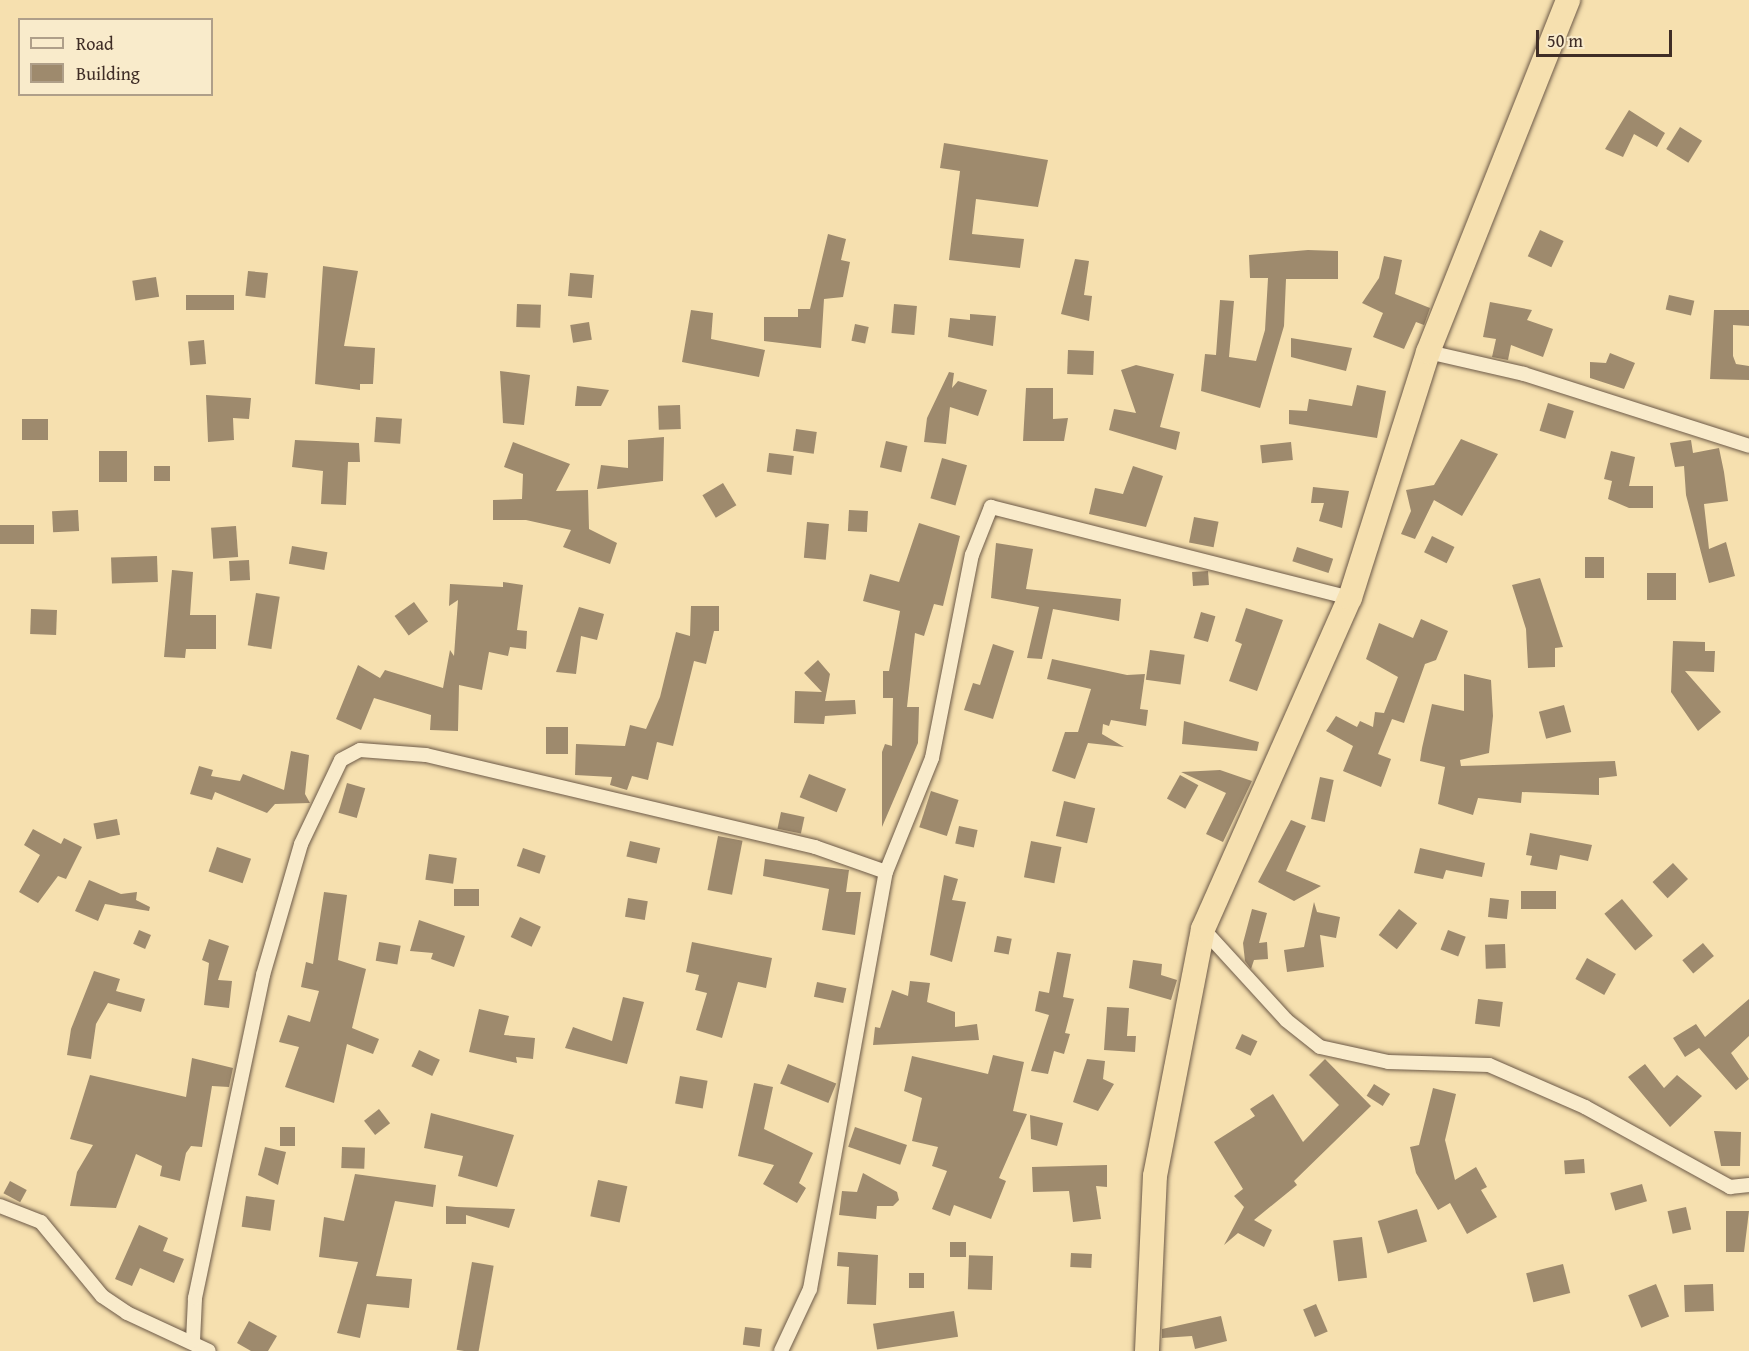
<!DOCTYPE html>
<style>
body{margin:0}
#map{position:relative;width:1749px;height:1351px;overflow:hidden;background:#f6e0af;font-family:"Gentium Book Plus",serif}
div>[style]{position:absolute}
.building>*{inset:0;background:#9e8a6d;transform-origin:0 0}
.roads{filter:drop-shadow(0 0 2px #6d5a48) drop-shadow(0 0 2px #6d5a48)}
.minor>*{height:14px;margin:-7px;padding:0 7px;transform-origin:7px;border-radius:7px;background:#f9ebcb}
.trunk>*{height:24px;margin:-12px;padding:0 12px;transform-origin:12px;border-radius:12px;background:#f6e0af}
span{translate:-50% -50%;white-space:nowrap;text-align:center;line-height:1.15;-webkit-text-stroke:4.5px #f9ebcb;paint-order:stroke}
.legend{position:absolute;left:18px;top:18px;width:195px;height:78px;box-sizing:border-box;background:#f9ebcb;border:2px solid #af9f89;margin:0;padding:8px 10px;list-style:none;font-size:18px;color:#3f2d26}
.legend li{display:flex;align-items:center;gap:12px;height:30px}
.legend b{width:30px;border:2px solid #af9f89}
.scale{position:absolute;left:1536px;top:30px;width:136px;height:27px;box-sizing:border-box;border:3px solid #3f2d26;border-top:0;padding-left:8px;font-size:18px;line-height:21px;white-space:nowrap;color:#3f2d26;-webkit-text-stroke:4px #f9ebcb;paint-order:stroke}
</style>
<div id="map">
<div class="building">
<div style="clip-path:polygon(1629px 110px,1665px 133px,1657px 147px,1634px 134px,1623px 157px,1605px 149px)"></div>
<div style="left:1680px;top:127px;width:26px;height:26px;rotate:32deg"></div>
<div style="clip-path:polygon(944px 143px,1048px 160px,1038px 207px,976px 199px,972px 234px,1024px 239px,1020px 268px,949px 260px,960px 171px,940px 168px)"></div>
<div style="left:1540px;top:230px;width:26px;height:29px;rotate:25deg"></div>
<div style="clip-path:polygon(828px 234px,846px 239px,841px 260px,850px 262px,843px 297px,824px 299px,821px 348px,764px 341px,764px 317px,798px 317px,798px 309px,810px 309px)"></div>
<div style="clip-path:polygon(1308px 250px,1338px 251px,1338px 279px,1286px 279px,1284px 326px,1260px 408px,1201px 391px,1205px 354px,1216px 355px,1220px 300px,1234px 301px,1229px 357px,1256px 361px,1265px 330px,1268px 278px,1250px 278px,1249px 255px)"></div>
<div style="clip-path:polygon(1384px 256px,1402px 260px,1395px 294px,1430px 308px,1424px 325px,1416px 322px,1404px 349px,1373px 337px,1383px 313px,1362px 303px,1379px 278px)"></div>
<div style="clip-path:polygon(1075px 259px,1089px 261px,1084px 295px,1092px 296px,1089px 321px,1061px 314px)"></div>
<div style="clip-path:polygon(323px 266px,358px 271px,344px 346px,375px 348px,373px 384px,360px 384px,360px 390px,315px 384px)"></div>
<div style="left:248px;top:271px;width:20px;height:25px;rotate:6deg"></div>
<div style="left:570px;top:273px;width:24px;height:23px;rotate:5deg"></div>
<div style="left:156px;top:277px;width:20px;height:24px;rotate:81deg"></div>
<div style="left:186px;top:295px;width:48px;height:15px"></div>
<div style="left:1669px;top:295px;width:26px;height:15px;rotate:13deg"></div>
<div style="clip-path:polygon(1490px 302px,1532px 310px,1527px 320px,1553px 329px,1543px 357px,1511px 345px,1508px 360px,1492px 357px,1496px 339px,1483px 337px)"></div>
<div style="left:517px;top:304px;width:24px;height:23px;rotate:2deg"></div>
<div style="left:894px;top:304px;width:23px;height:29px;rotate:5deg"></div>
<div style="clip-path:polygon(691px 310px,713px 313px,711px 339px,765px 350px,759px 377px,682px 362px)"></div>
<div style="clip-path:polygon(1714px 310px,1749px 310px,1749px 326px,1733px 325px,1733px 356px,1736px 364px,1749px 366px,1749px 380px,1710px 379px)"></div>
<div style="clip-path:polygon(970px 314px,996px 316px,993px 346px,948px 337px,950px 318px,970px 320px)"></div>
<div style="left:589px;top:322px;width:18px;height:19px;rotate:81deg"></div>
<div style="left:855px;top:324px;width:14px;height:17px;rotate:12deg"></div>
<div style="clip-path:polygon(1291px 338px,1352px 348px,1346px 371px,1291px 357px)"></div>
<div style="left:204px;top:340px;width:24px;height:16px;rotate:85deg"></div>
<div style="left:1068px;top:350px;width:26px;height:24px;rotate:2deg"></div>
<div style="clip-path:polygon(1610px 353px,1635px 363px,1624px 389px,1590px 378px,1590px 362px,1606px 363px)"></div>
<div style="clip-path:polygon(1136px 365px,1174px 374px,1160px 427px,1180px 432px,1176px 450px,1109px 430px,1114px 409px,1136px 413px,1121px 370px)"></div>
<div style="clip-path:polygon(500px 371px,530px 375px,524px 425px,503px 423px)"></div>
<div style="clip-path:polygon(949px 372px,954px 373px,952px 388px,958px 381px,987px 390px,978px 416px,950px 407px,946px 444px,924px 442px,927px 418px)"></div>
<div style="clip-path:polygon(1357px 385px,1386px 391px,1377px 438px,1289px 424px,1289px 410px,1307px 411px,1309px 399px,1352px 406px)"></div>
<div style="clip-path:polygon(577px 386px,609px 390px,601px 406px,575px 406px)"></div>
<div style="clip-path:polygon(1026px 388px,1053px 388px,1053px 419px,1068px 418px,1064px 441px,1023px 441px)"></div>
<div style="clip-path:polygon(206px 395px,251px 398px,249px 419px,233px 418px,234px 440px,208px 442px)"></div>
<div style="left:1548px;top:403px;width:27px;height:29px;rotate:17deg"></div>
<div style="left:680px;top:405px;width:24px;height:22px;rotate:88deg"></div>
<div style="left:376px;top:417px;width:26px;height:25px;rotate:4deg"></div>
<div style="left:22px;top:419px;width:26px;height:21px"></div>
<div style="left:796px;top:429px;width:21px;height:22px;rotate:8deg"></div>
<div style="clip-path:polygon(664px 437px,663px 481px,597px 489px,601px 465px,628px 468px,628px 440px)"></div>
<div style="clip-path:polygon(1461px 439px,1498px 454px,1462px 516px,1434px 500px,1415px 539px,1401px 534px,1411px 511px,1406px 490px,1434px 485px)"></div>
<div style="clip-path:polygon(295px 440px,359px 443px,360px 462px,348px 462px,346px 505px,321px 504px,323px 471px,292px 467px)"></div>
<div style="clip-path:polygon(1691px 440px,1693px 453px,1719px 448px,1724px 472px,1728px 501px,1704px 504px,1709px 549px,1726px 542px,1735px 576px,1709px 583px,1686px 495px,1684px 466px,1675px 467px,1670px 443px)"></div>
<div style="left:886px;top:441px;width:22px;height:27px;rotate:13deg"></div>
<div style="clip-path:polygon(513px 442px,570px 464px,556px 491px,588px 490px,589px 529px,617px 543px,610px 564px,563px 547px,571px 530px,526px 520px,493px 520px,493px 500px,522px 499px,523px 474px,504px 467px)"></div>
<div style="left:1291px;top:442px;width:18px;height:31px;rotate:84deg"></div>
<div style="left:99px;top:451px;width:28px;height:31px"></div>
<div style="clip-path:polygon(1611px 451px,1635px 457px,1629px 486px,1653px 486px,1653px 508px,1629px 508px,1608px 499px,1612px 481px,1604px 479px)"></div>
<div style="left:769px;top:453px;width:25px;height:19px;rotate:7deg"></div>
<div style="left:942px;top:458px;width:26px;height:42px;rotate:16deg"></div>
<div style="left:154px;top:466px;width:16px;height:15px"></div>
<div style="clip-path:polygon(1133px 466px,1163px 476px,1146px 527px,1089px 514px,1095px 488px,1123px 494px)"></div>
<div style="left:723px;top:483px;width:26px;height:24px;rotate:59deg"></div>
<div style="clip-path:polygon(1313px 487px,1349px 491px,1342px 528px,1319px 521px,1324px 503px,1311px 503px)"></div>
<div style="left:78px;top:510px;width:21px;height:26px;rotate:87deg"></div>
<div style="left:849px;top:510px;width:19px;height:21px;rotate:3deg"></div>
<div style="left:1194px;top:517px;width:25px;height:26px;rotate:11deg"></div>
<div style="left:807px;top:522px;width:22px;height:36px;rotate:5deg"></div>
<div style="clip-path:polygon(919px 523px,960px 536px,943px 606px,934px 604px,924px 636px,915px 633px,907px 707px,919px 707px,918px 743px,882px 827px,882px 752px,885px 744px,892px 746px,893px 698px,883px 698px,883px 671px,889px 671px,900px 611px,863px 601px,870px 574px,899px 582px)"></div>
<div style="left:0;top:525px;width:34px;height:19px"></div>
<div style="left:236px;top:526px;width:31px;height:25px;rotate:86deg"></div>
<div style="left:1432px;top:536px;width:25px;height:18px;rotate:26deg"></div>
<div style="clip-path:polygon(996px 543px,1033px 549px,1026px 589px,1121px 599px,1119px 621px,1053px 609px,1042px 659px,1027px 658px,1039px 607px,991px 598px)"></div>
<div style="left:292px;top:546px;width:36px;height:18px;rotate:10deg"></div>
<div style="left:1297px;top:547px;width:38px;height:15px;rotate:18deg"></div>
<div style="left:157px;top:556px;width:26px;height:46px;rotate:88deg"></div>
<div style="left:1585px;top:557px;width:19px;height:21px"></div>
<div style="left:249px;top:560px;width:20px;height:20px;rotate:87deg"></div>
<div style="clip-path:polygon(172px 570px,193px 572px,190px 615px,216px 615px,216px 649px,186px 649px,185px 658px,164px 657px)"></div>
<div style="left:1208px;top:571px;width:14px;height:16px;rotate:86deg"></div>
<div style="left:1676px;top:573px;width:27px;height:29px;rotate:90deg"></div>
<div style="clip-path:polygon(1540px 578px,1563px 647px,1555px 648px,1555px 667px,1528px 668px,1526px 629px,1512px 585px)"></div>
<div style="clip-path:polygon(503px 582px,523px 585px,517px 630px,527px 631px,526px 649px,510px 647px,508px 656px,489px 652px,482px 690px,459px 685px,458px 731px,430px 730px,431px 715px,374px 698px,361px 730px,336px 719px,358px 665px,380px 678px,385px 670px,443px 688px,450px 650px,454px 656px,458px 600px,449px 606px,450px 584px,503px 587px)"></div>
<div style="left:256px;top:593px;width:24px;height:53px;rotate:9deg"></div>
<div style="left:414px;top:602px;width:24px;height:24px;rotate:54deg"></div>
<div style="clip-path:polygon(691px 606px,719px 606px,719px 631px,714px 631px,706px 664px,694px 661px,673px 746px,657px 742px,648px 780px,632px 776px,627px 790px,610px 785px,612px 777px,575px 775px,576px 744px,625px 746px,630px 725px,646px 729px,660px 697px,676px 632px,690px 636px)"></div>
<div style="clip-path:polygon(579px 607px,604px 614px,597px 640px,581px 636px,576px 674px,556px 672px)"></div>
<div style="clip-path:polygon(1246px 608px,1283px 620px,1257px 691px,1229px 681px,1242px 644px,1235px 641px)"></div>
<div style="left:31px;top:609px;width:26px;height:25px;rotate:2deg"></div>
<div style="left:1201px;top:612px;width:15px;height:27px;rotate:16deg"></div>
<div style="clip-path:polygon(1421px 619px,1448px 631px,1436px 660px,1425px 664px,1404px 723px,1392px 719px,1378px 754px,1391px 759px,1381px 787px,1343px 771px,1353px 746px,1326px 731px,1336px 716px,1357px 727px,1360px 721px,1373px 727px,1375px 712px,1384px 713px,1398px 677px,1366px 659px,1379px 623px,1413px 638px)"></div>
<div style="clip-path:polygon(1673px 641px,1705px 642px,1705px 651px,1715px 651px,1714px 672px,1685px 671px,1721px 712px,1698px 731px,1671px 692px)"></div>
<div style="clip-path:polygon(993px 644px,1014px 651px,993px 719px,964px 710px,973px 683px,980px 685px)"></div>
<div style="left:1150px;top:650px;width:35px;height:30px;rotate:8deg"></div>
<div style="clip-path:polygon(1052px 659px,1127px 675px,1145px 674px,1140px 709px,1148px 710px,1146px 726px,1111px 720px,1109px 726px,1103px 724px,1102px 734px,1124px 747px,1088px 743px,1075px 779px,1052px 771px,1065px 732px,1078px 732px,1091px 689px,1047px 679px)"></div>
<div style="clip-path:polygon(818px 660px,830px 674px,825px 701px,855px 700px,856px 714px,825px 716px,824px 724px,794px 723px,795px 691px,822px 692px,804px 673px)"></div>
<div style="clip-path:polygon(1464px 674px,1491px 680px,1493px 716px,1489px 753px,1460px 760px,1461px 766px,1615px 761px,1617px 776px,1599px 778px,1599px 795px,1522px 792px,1521px 803px,1478px 798px,1473px 815px,1438px 804px,1445px 767px,1420px 761px,1422px 748px,1432px 704px,1464px 711px)"></div>
<div style="left:1564px;top:705px;width:28px;height:26px;rotate:75deg"></div>
<div style="clip-path:polygon(1184px 721px,1259px 742px,1257px 751px,1182px 744px)"></div>
<div style="left:568px;top:727px;width:27px;height:22px;rotate:90deg"></div>
<div style="clip-path:polygon(291px 751px,309px 755px,305px 794px,310px 803px,275px 804px,267px 813px,215px 792px,212px 800px,190px 794px,199px 766px,213px 770px,211px 776px,240px 781px,243px 774px,284px 790px)"></div>
<div style="clip-path:polygon(1220px 770px,1252px 781px,1223px 842px,1206px 834px,1226px 793px,1181px 772px)"></div>
<div style="left:809px;top:774px;width:40px;height:25px;rotate:22deg"></div>
<div style="left:1180px;top:775px;width:21px;height:27px;rotate:29deg"></div>
<div style="left:1320px;top:777px;width:14px;height:43px;rotate:12deg"></div>
<div style="left:347px;top:783px;width:19px;height:31px;rotate:16deg"></div>
<div style="left:931px;top:791px;width:29px;height:38px;rotate:18deg"></div>
<div style="left:1064px;top:801px;width:32px;height:36px;rotate:13deg"></div>
<div style="left:781px;top:812px;width:24px;height:17px;rotate:12deg"></div>
<div style="left:117px;top:819px;width:16px;height:24px;rotate:79deg"></div>
<div style="clip-path:polygon(1291px 820px,1306px 826px,1286px 871px,1321px 886px,1294px 901px,1258px 882px)"></div>
<div style="left:959px;top:826px;width:19px;height:18px;rotate:12deg"></div>
<div style="clip-path:polygon(33px 829px,61px 844px,64px 838px,82px 847px,66px 879px,58px 876px,38px 903px,19px 892px,40px 855px,24px 845px)"></div>
<div style="clip-path:polygon(1530px 833px,1592px 845px,1588px 861px,1560px 855px,1557px 870px,1530px 865px,1532px 856px,1526px 855px)"></div>
<div style="left:718px;top:836px;width:25px;height:55px;rotate:11deg"></div>
<div style="left:630px;top:841px;width:31px;height:16px;rotate:13deg"></div>
<div style="left:1031px;top:841px;width:31px;height:37px;rotate:11deg"></div>
<div style="left:217px;top:847px;width:36px;height:26px;rotate:19deg"></div>
<div style="left:523px;top:848px;width:24px;height:19px;rotate:19deg"></div>
<div style="clip-path:polygon(1420px 848px,1485px 863px,1482px 877px,1446px 870px,1443px 879px,1414px 873px)"></div>
<div style="left:429px;top:854px;width:28px;height:26px;rotate:8deg"></div>
<div style="clip-path:polygon(765px 859px,849px 870px,846px 892px,861px 892px,855px 935px,822px 930px,829px 889px,763px 876px)"></div>
<div style="left:1673px;top:863px;width:22px;height:28px;rotate:47deg"></div>
<div style="clip-path:polygon(944px 875px,958px 879px,952px 900px,966px 902px,952px 962px,930px 955px)"></div>
<div style="clip-path:polygon(89px 880px,121px 894px,137px 892px,136px 900px,150px 907px,149px 911px,105px 904px,98px 921px,75px 911px)"></div>
<div style="left:454px;top:889px;width:25px;height:17px"></div>
<div style="left:1521px;top:891px;width:35px;height:18px"></div>
<div style="clip-path:polygon(324px 892px,347px 895px,338px 960px,366px 969px,352px 1028px,379px 1039px,373px 1054px,347px 1044px,334px 1103px,285px 1087px,299px 1047px,279px 1042px,288px 1015px,310px 1022px,319px 991px,301px 987px,306px 962px,313px 964px)"></div>
<div style="left:628px;top:898px;width:20px;height:19px;rotate:9deg"></div>
<div style="left:1490px;top:898px;width:19px;height:19px;rotate:6deg"></div>
<div style="left:1622px;top:899px;width:48px;height:23px;rotate:50deg"></div>
<div style="clip-path:polygon(1314px 902px,1317px 912px,1340px 917px,1336px 938px,1320px 935px,1324px 967px,1287px 972px,1284px 950px,1304px 947px)"></div>
<div style="clip-path:polygon(1252px 909px,1267px 913px,1259px 943px,1267px 942px,1268px 959px,1254px 960px,1251px 969px,1245px 961px,1243px 943px)"></div>
<div style="left:1399px;top:909px;width:23px;height:33px;rotate:38deg"></div>
<div style="left:520px;top:917px;width:23px;height:22px;rotate:25deg"></div>
<div style="clip-path:polygon(419px 920px,465px 936px,454px 967px,431px 959px,433px 953px,410px 951px)"></div>
<div style="left:139px;top:930px;width:13px;height:15px;rotate:23deg"></div>
<div style="left:1448px;top:930px;width:19px;height:21px;rotate:21deg"></div>
<div style="left:997px;top:936px;width:15px;height:16px;rotate:11deg"></div>
<div style="clip-path:polygon(209px 939px,229px 946px,218px 980px,232px 981px,229px 1008px,204px 1005px,209px 963px,202px 960px)"></div>
<div style="left:379px;top:942px;width:22px;height:19px;rotate:10deg"></div>
<div style="clip-path:polygon(692px 942px,772px 958px,766px 988px,738px 982px,722px 1038px,696px 1030px,707px 993px,695px 990px,699px 975px,686px 972px)"></div>
<div style="left:1703px;top:943px;width:17px;height:27px;rotate:50deg"></div>
<div style="left:1505px;top:944px;width:24px;height:20px;rotate:88deg"></div>
<div style="clip-path:polygon(1057px 952px,1071px 954px,1063px 997px,1074px 999px,1065px 1033px,1070px 1034px,1064px 1054px,1054px 1051px,1048px 1074px,1031px 1071px,1049px 1015px,1035px 1011px,1039px 991px,1049px 993px)"></div>
<div style="left:1587px;top:958px;width:33px;height:24px;rotate:29deg"></div>
<div style="clip-path:polygon(1133px 960px,1162px 964px,1161px 975px,1177px 980px,1171px 1000px,1129px 988px)"></div>
<div style="clip-path:polygon(94px 971px,120px 979px,116px 991px,145px 999px,141px 1012px,108px 1003px,96px 1024px,91px 1059px,67px 1055px,71px 1029px)"></div>
<div style="clip-path:polygon(910px 981px,930px 983px,927px 1002px,955px 1012px,955px 1027px,977px 1024px,979px 1040px,873px 1045px,875px 1027px,880px 1028px,892px 990px,908px 996px)"></div>
<div style="left:817px;top:982px;width:30px;height:15px;rotate:12deg"></div>
<div style="clip-path:polygon(623px 997px,644px 1002px,627px 1064px,565px 1048px,573px 1027px,612px 1041px)"></div>
<div style="left:1478px;top:999px;width:25px;height:25px;rotate:7deg"></div>
<div style="clip-path:polygon(1749px 999px,1749px 1036px,1731px 1053px,1749px 1079px,1736px 1090px,1699px 1048px,1685px 1057px,1673px 1038px,1696px 1024px,1705px 1037px)"></div>
<div style="clip-path:polygon(1107px 1007px,1129px 1008px,1127px 1036px,1136px 1036px,1135px 1052px,1104px 1050px)"></div>
<div style="clip-path:polygon(479px 1009px,509px 1016px,504px 1035px,535px 1038px,533px 1059px,516px 1057px,517px 1063px,469px 1052px)"></div>
<div style="left:1242px;top:1034px;width:17px;height:16px;rotate:25deg"></div>
<div style="left:419px;top:1050px;width:23px;height:18px;rotate:25deg"></div>
<div style="clip-path:polygon(993px 1055px,1024px 1062px,1013px 1111px,1027px 1114px,999px 1178px,1006px 1181px,991px 1219px,954px 1205px,950px 1216px,932px 1209px,947px 1171px,932px 1166px,938px 1147px,912px 1141px,922px 1098px,904px 1091px,912px 1056px,988px 1074px)"></div>
<div style="clip-path:polygon(192px 1058px,233px 1068px,229px 1087px,212px 1086px,202px 1147px,191px 1146px,186px 1153px,180px 1181px,160px 1176px,162px 1166px,136px 1154px,116px 1208px,70px 1206px,77px 1172px,93px 1145px,70px 1139px,90px 1075px,186px 1097px)"></div>
<div style="clip-path:polygon(1087px 1059px,1105px 1061px,1103px 1079px,1114px 1084px,1098px 1111px,1073px 1102px)"></div>
<div style="clip-path:polygon(1325px 1059px,1371px 1106px,1294px 1181px,1297px 1185px,1254px 1220px,1272px 1230px,1264px 1247px,1238px 1233px,1224px 1245px,1244px 1207px,1234px 1196px,1243px 1189px,1214px 1142px,1255px 1116px,1250px 1109px,1273px 1094px,1303px 1142px,1339px 1105px,1309px 1075px)"></div>
<div style="left:788px;top:1064px;width:52px;height:21px;rotate:22deg"></div>
<div style="clip-path:polygon(1645px 1064px,1664px 1088px,1677px 1075px,1702px 1096px,1670px 1127px,1628px 1077px)"></div>
<div style="left:680px;top:1076px;width:28px;height:28px;rotate:10deg"></div>
<div style="clip-path:polygon(754px 1083px,773px 1087px,764px 1129px,813px 1153px,799px 1183px,806px 1188px,797px 1203px,763px 1184px,774px 1165px,738px 1156px)"></div>
<div style="left:1374px;top:1084px;width:19px;height:14px;rotate:32deg"></div>
<div style="clip-path:polygon(1433px 1088px,1456px 1094px,1445px 1140px,1455px 1180px,1476px 1167px,1487px 1187px,1481px 1190px,1497px 1217px,1467px 1234px,1450px 1203px,1438px 1210px,1416px 1173px,1410px 1147px,1419px 1145px)"></div>
<div style="left:379px;top:1109px;width:18px;height:19px;rotate:52deg"></div>
<div style="clip-path:polygon(431px 1113px,514px 1135px,497px 1187px,458px 1176px,463px 1156px,424px 1148px)"></div>
<div style="clip-path:polygon(1030px 1115px,1063px 1123px,1057px 1146px,1031px 1139px)"></div>
<div style="left:280px;top:1127px;width:15px;height:19px"></div>
<div style="left:855px;top:1127px;width:55px;height:21px;rotate:19deg"></div>
<div style="clip-path:polygon(1714px 1131px,1741px 1132px,1740px 1166px,1721px 1166px)"></div>
<div style="clip-path:polygon(265px 1147px,286px 1152px,278px 1185px,258px 1175px)"></div>
<div style="left:342px;top:1147px;width:23px;height:21px;rotate:2deg"></div>
<div style="left:1584px;top:1159px;width:14px;height:20px;rotate:86deg"></div>
<div style="clip-path:polygon(1107px 1165px,1107px 1187px,1096px 1186px,1101px 1219px,1073px 1222px,1069px 1191px,1033px 1192px,1032px 1167px)"></div>
<div style="clip-path:polygon(863px 1173px,897px 1192px,899px 1200px,893px 1206px,877px 1206px,876px 1219px,839px 1215px,842px 1191px,857px 1192px)"></div>
<div style="clip-path:polygon(355px 1174px,436px 1185px,433px 1207px,395px 1201px,376px 1276px,412px 1279px,409px 1308px,367px 1304px,360px 1338px,337px 1333px,358px 1262px,319px 1257px,324px 1217px,344px 1221px)"></div>
<div style="left:598px;top:1180px;width:30px;height:37px;rotate:12deg"></div>
<div style="left:10px;top:1181px;width:19px;height:14px;rotate:28deg"></div>
<div style="left:1642px;top:1184px;width:18px;height:33px;rotate:74deg"></div>
<div style="left:246px;top:1196px;width:29px;height:31px;rotate:8deg"></div>
<div style="clip-path:polygon(446px 1206px,456px 1207px,515px 1209px,509px 1228px,466px 1215px,466px 1224px,446px 1224px)"></div>
<div style="left:1686px;top:1207px;width:23px;height:19px;rotate:77deg"></div>
<div style="left:1417px;top:1209px;width:34px;height:41px;rotate:73deg"></div>
<div style="clip-path:polygon(1726px 1211px,1749px 1211px,1744px 1252px,1726px 1252px)"></div>
<div style="clip-path:polygon(139px 1225px,168px 1238px,163px 1251px,184px 1259px,174px 1283px,140px 1268px,132px 1286px,115px 1279px)"></div>
<div style="left:1362px;top:1237px;width:41px;height:29px;rotate:83deg"></div>
<div style="left:950px;top:1242px;width:16px;height:15px"></div>
<div style="clip-path:polygon(838px 1252px,878px 1255px,876px 1305px,847px 1304px,849px 1267px,837px 1266px)"></div>
<div style="left:1071px;top:1253px;width:21px;height:14px;rotate:3deg"></div>
<div style="left:993px;top:1256px;width:34px;height:24px;rotate:92deg"></div>
<div style="left:472px;top:1262px;width:22px;height:89px;rotate:10deg"></div>
<div style="left:1563px;top:1264px;width:30px;height:38px;rotate:76deg"></div>
<div style="left:909px;top:1273px;width:15px;height:15px"></div>
<div style="left:1656px;top:1284px;width:35px;height:30px;rotate:68deg"></div>
<div style="left:1713px;top:1284px;width:27px;height:29px;rotate:88deg"></div>
<div style="left:1316px;top:1304px;width:30px;height:14px;rotate:67deg"></div>
<div style="left:954px;top:1311px;width:26px;height:82px;rotate:81deg"></div>
<div style="clip-path:polygon(1221px 1316px,1227px 1341px,1195px 1349px,1192px 1336px,1162px 1338px,1162px 1329px)"></div>
<div style="clip-path:polygon(249px 1321px,277px 1336px,268px 1351px,251px 1351px,237px 1343px)"></div>
<div style="left:745px;top:1327px;width:17px;height:18px;rotate:7deg"></div>
</div>
<div class="roads">
<div class="minor">
<div style="left:1428px;top:352px;width:98px;rotate:12.9deg"></div>
<div style="left:1524px;top:374px;width:236px;rotate:17.7deg"></div>
<div style="left:1203px;top:929px;width:123px;rotate:47.6deg"></div>
<div style="left:1286px;top:1020px;width:43px;rotate:38.5deg"></div>
<div style="left:1320px;top:1047px;width:70px;rotate:12.4deg"></div>
<div style="left:1388px;top:1062px;width:101px;rotate:1.7deg"></div>
<div style="left:1489px;top:1065px;width:105px;rotate:23.6deg"></div>
<div style="left:1585px;top:1107px;width:166px;rotate:28.9deg"></div>
<div style="left:1730px;top:1187px;width:19px;rotate:-6deg"></div>
<div style="left:0;top:1206px;width:44px;rotate:21.3deg"></div>
<div style="left:41px;top:1222px;width:96px;rotate:50.5deg"></div>
<div style="left:102px;top:1296px;width:30px;rotate:34deg"></div>
<div style="left:127px;top:1313px;width:90px;rotate:24.9deg"></div>
<div style="left:193px;top:1341px;width:43px;rotate:-87.3deg"></div>
<div style="left:195px;top:1298px;width:330px;rotate:-78.1deg"></div>
<div style="left:263px;top:975px;width:136px;rotate:-73.8deg"></div>
<div style="left:301px;top:844px;width:93px;rotate:-64.5deg"></div>
<div style="left:341px;top:760px;width:21px;rotate:-28deg"></div>
<div style="left:360px;top:750px;width:66px;rotate:4.3deg"></div>
<div style="left:426px;top:755px;width:400px;rotate:13.3deg"></div>
<div style="left:815px;top:847px;width:75px;rotate:19.4deg"></div>
<div style="left:886px;top:872px;width:123px;rotate:-68deg"></div>
<div style="left:932px;top:758px;width:207px;rotate:-78.9deg"></div>
<div style="left:972px;top:555px;width:52px;rotate:-68.4deg"></div>
<div style="left:991px;top:507px;width:370px;rotate:14.2deg"></div>
<div style="left:781px;top:1351px;width:68px;rotate:-64.9deg"></div>
<div style="left:810px;top:1289px;width:424px;rotate:-79.7deg"></div>
</div>
<div class="trunk">
<div style="left:1147px;top:1351px;width:175px;rotate:-87.4deg"></div>
<div style="left:1155px;top:1176px;width:252px;rotate:-79deg"></div>
<div style="left:1203px;top:929px;width:362px;rotate:-66.1deg"></div>
<div style="left:1350px;top:598px;width:258px;rotate:-72.4deg"></div>
<div style="left:1428px;top:352px;width:379px;rotate:-68.3deg"></div>
</div>
</div>
<ul class="legend">
<li><b style="height:8px;background:#f9ebcb"></b>Road</li>
<li><b style="height:16px;background:#9e8a6d"></b>Building</li>
</ul>
<div class="scale">50 m</div>
</div>
